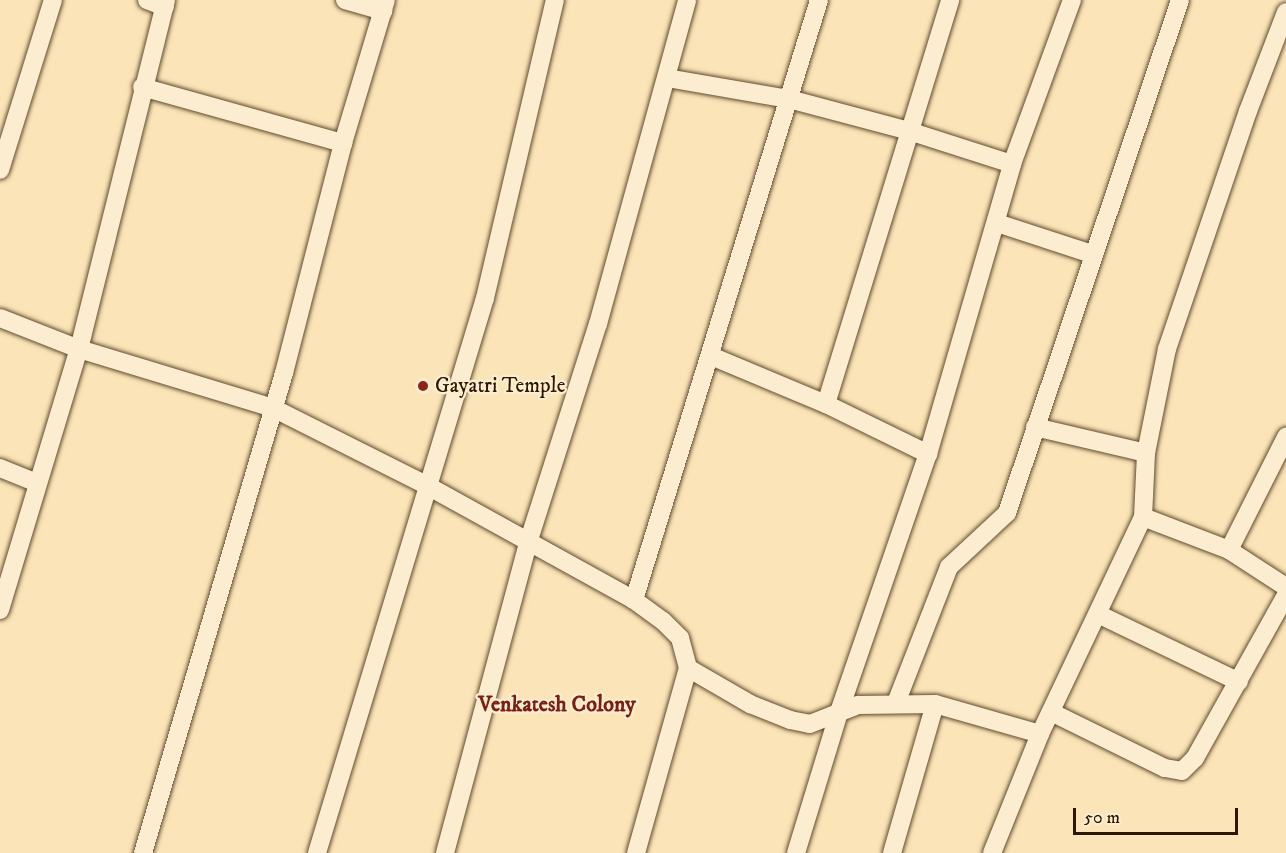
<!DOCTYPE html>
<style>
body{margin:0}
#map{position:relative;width:1286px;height:853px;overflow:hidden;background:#fbe4b7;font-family:"IM FELL DW Pica",serif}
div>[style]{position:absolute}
.roads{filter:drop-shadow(0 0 2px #604b2e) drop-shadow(0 0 2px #604b2e)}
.street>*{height:18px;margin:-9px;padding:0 9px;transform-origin:9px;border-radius:9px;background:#fcedd0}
.dots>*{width:16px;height:16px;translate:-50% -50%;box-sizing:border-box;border:3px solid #fcedd0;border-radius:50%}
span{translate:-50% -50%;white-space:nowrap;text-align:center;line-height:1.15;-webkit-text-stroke:4.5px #fcedd0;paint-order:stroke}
.poi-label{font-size:21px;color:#2c1800}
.left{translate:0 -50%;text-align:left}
.neighbourhood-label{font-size:22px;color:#7a1f14;font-weight:700}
.scale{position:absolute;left:1073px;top:808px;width:165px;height:27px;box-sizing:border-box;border:3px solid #2c1800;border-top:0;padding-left:8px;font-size:18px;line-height:21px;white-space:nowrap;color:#2c1800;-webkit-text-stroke:4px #fcedd0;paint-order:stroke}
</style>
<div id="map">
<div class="roads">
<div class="street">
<div style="left:147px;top:0;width:19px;rotate:21deg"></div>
<div style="left:345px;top:0;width:40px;rotate:16deg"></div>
<div style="left:667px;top:78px;width:124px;rotate:9.8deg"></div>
<div style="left:789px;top:99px;width:124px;rotate:14.9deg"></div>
<div style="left:909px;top:131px;width:108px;rotate:17.8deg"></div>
<div style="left:142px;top:87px;width:209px;rotate:15.6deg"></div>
<div style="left:0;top:170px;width:178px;rotate:-72.7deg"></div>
<div style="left:997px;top:223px;width:100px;rotate:18.1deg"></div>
<div style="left:0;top:318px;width:85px;rotate:21.4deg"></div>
<div style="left:79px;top:349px;width:203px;rotate:16.9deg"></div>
<div style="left:273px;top:408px;width:171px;rotate:26.7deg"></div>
<div style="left:426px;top:485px;width:238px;rotate:28.9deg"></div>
<div style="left:634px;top:600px;width:36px;rotate:36deg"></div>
<div style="left:663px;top:621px;width:24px;rotate:45deg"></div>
<div style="left:680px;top:638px;width:31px;rotate:75deg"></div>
<div style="left:688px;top:668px;width:192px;rotate:105.7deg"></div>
<div style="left:711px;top:356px;width:125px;rotate:22.7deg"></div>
<div style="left:826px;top:404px;width:114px;rotate:26.1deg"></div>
<div style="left:826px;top:404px;width:423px;rotate:-72.9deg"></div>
<div style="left:1035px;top:427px;width:114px;rotate:13.2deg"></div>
<div style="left:0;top:468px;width:40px;rotate:22deg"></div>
<div style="left:1143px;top:517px;width:92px;rotate:21deg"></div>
<div style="left:1229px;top:550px;width:68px;rotate:33deg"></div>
<div style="left:1229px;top:550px;width:127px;rotate:-63.2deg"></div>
<div style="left:634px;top:600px;width:628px;rotate:-72.86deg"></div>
<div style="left:0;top:610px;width:273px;rotate:-73.2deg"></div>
<div style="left:79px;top:349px;width:360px;rotate:-76deg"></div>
<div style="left:1100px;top:615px;width:154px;rotate:25.7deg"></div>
<div style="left:688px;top:668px;width:72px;rotate:30.1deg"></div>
<div style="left:750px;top:704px;width:43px;rotate:21.8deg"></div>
<div style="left:790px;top:720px;width:20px;rotate:11deg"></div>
<div style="left:810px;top:724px;width:52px;rotate:-21.6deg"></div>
<div style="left:858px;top:705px;width:77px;rotate:-0.7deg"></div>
<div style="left:935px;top:704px;width:109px;rotate:15.9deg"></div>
<div style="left:896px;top:703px;width:146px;rotate:-68.7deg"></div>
<div style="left:949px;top:567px;width:79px;rotate:-43deg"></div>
<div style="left:1007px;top:513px;width:541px;rotate:-71.36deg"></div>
<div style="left:1051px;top:712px;width:127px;rotate:26.2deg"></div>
<div style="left:1165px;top:768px;width:17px;rotate:10deg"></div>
<div style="left:1182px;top:771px;width:18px;rotate:-45deg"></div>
<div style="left:1195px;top:758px;width:187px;rotate:-60.8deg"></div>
<div style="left:143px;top:853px;width:500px;rotate:-73.63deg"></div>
<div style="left:284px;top:373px;width:237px;rotate:-75.6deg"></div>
<div style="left:343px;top:143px;width:149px;rotate:-73.3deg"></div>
<div style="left:317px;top:853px;width:580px;rotate:-73.16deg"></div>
<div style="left:485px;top:298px;width:306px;rotate:-76.8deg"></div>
<div style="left:445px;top:853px;width:321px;rotate:-75deg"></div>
<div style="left:528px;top:543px;width:230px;rotate:-72.3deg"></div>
<div style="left:598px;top:324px;width:336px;rotate:-74.6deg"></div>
<div style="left:796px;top:853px;width:147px;rotate:-73deg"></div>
<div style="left:839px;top:712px;width:273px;rotate:-71deg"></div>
<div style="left:928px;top:454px;width:302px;rotate:-73.8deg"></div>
<div style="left:1012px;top:164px;width:175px;rotate:-69.9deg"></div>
<div style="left:892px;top:853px;width:155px;rotate:-73.9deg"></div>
<div style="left:992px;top:853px;width:128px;rotate:-68deg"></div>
<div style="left:1040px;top:734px;width:240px;rotate:-64.6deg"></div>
<div style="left:1143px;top:517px;width:64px;rotate:-87.3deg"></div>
<div style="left:1146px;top:453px;width:106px;rotate:-78.6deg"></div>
<div style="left:1167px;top:349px;width:251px;rotate:-71.2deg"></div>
<div style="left:1248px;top:111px;width:106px;rotate:-69deg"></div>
</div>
</div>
<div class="dots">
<div style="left:423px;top:386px;background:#8f2418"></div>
</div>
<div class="poi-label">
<span class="left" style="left:435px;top:386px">Gayatri Temple</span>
</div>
<div class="neighbourhood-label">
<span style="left:557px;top:705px">Venkatesh Colony</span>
</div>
<div class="scale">50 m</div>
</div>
